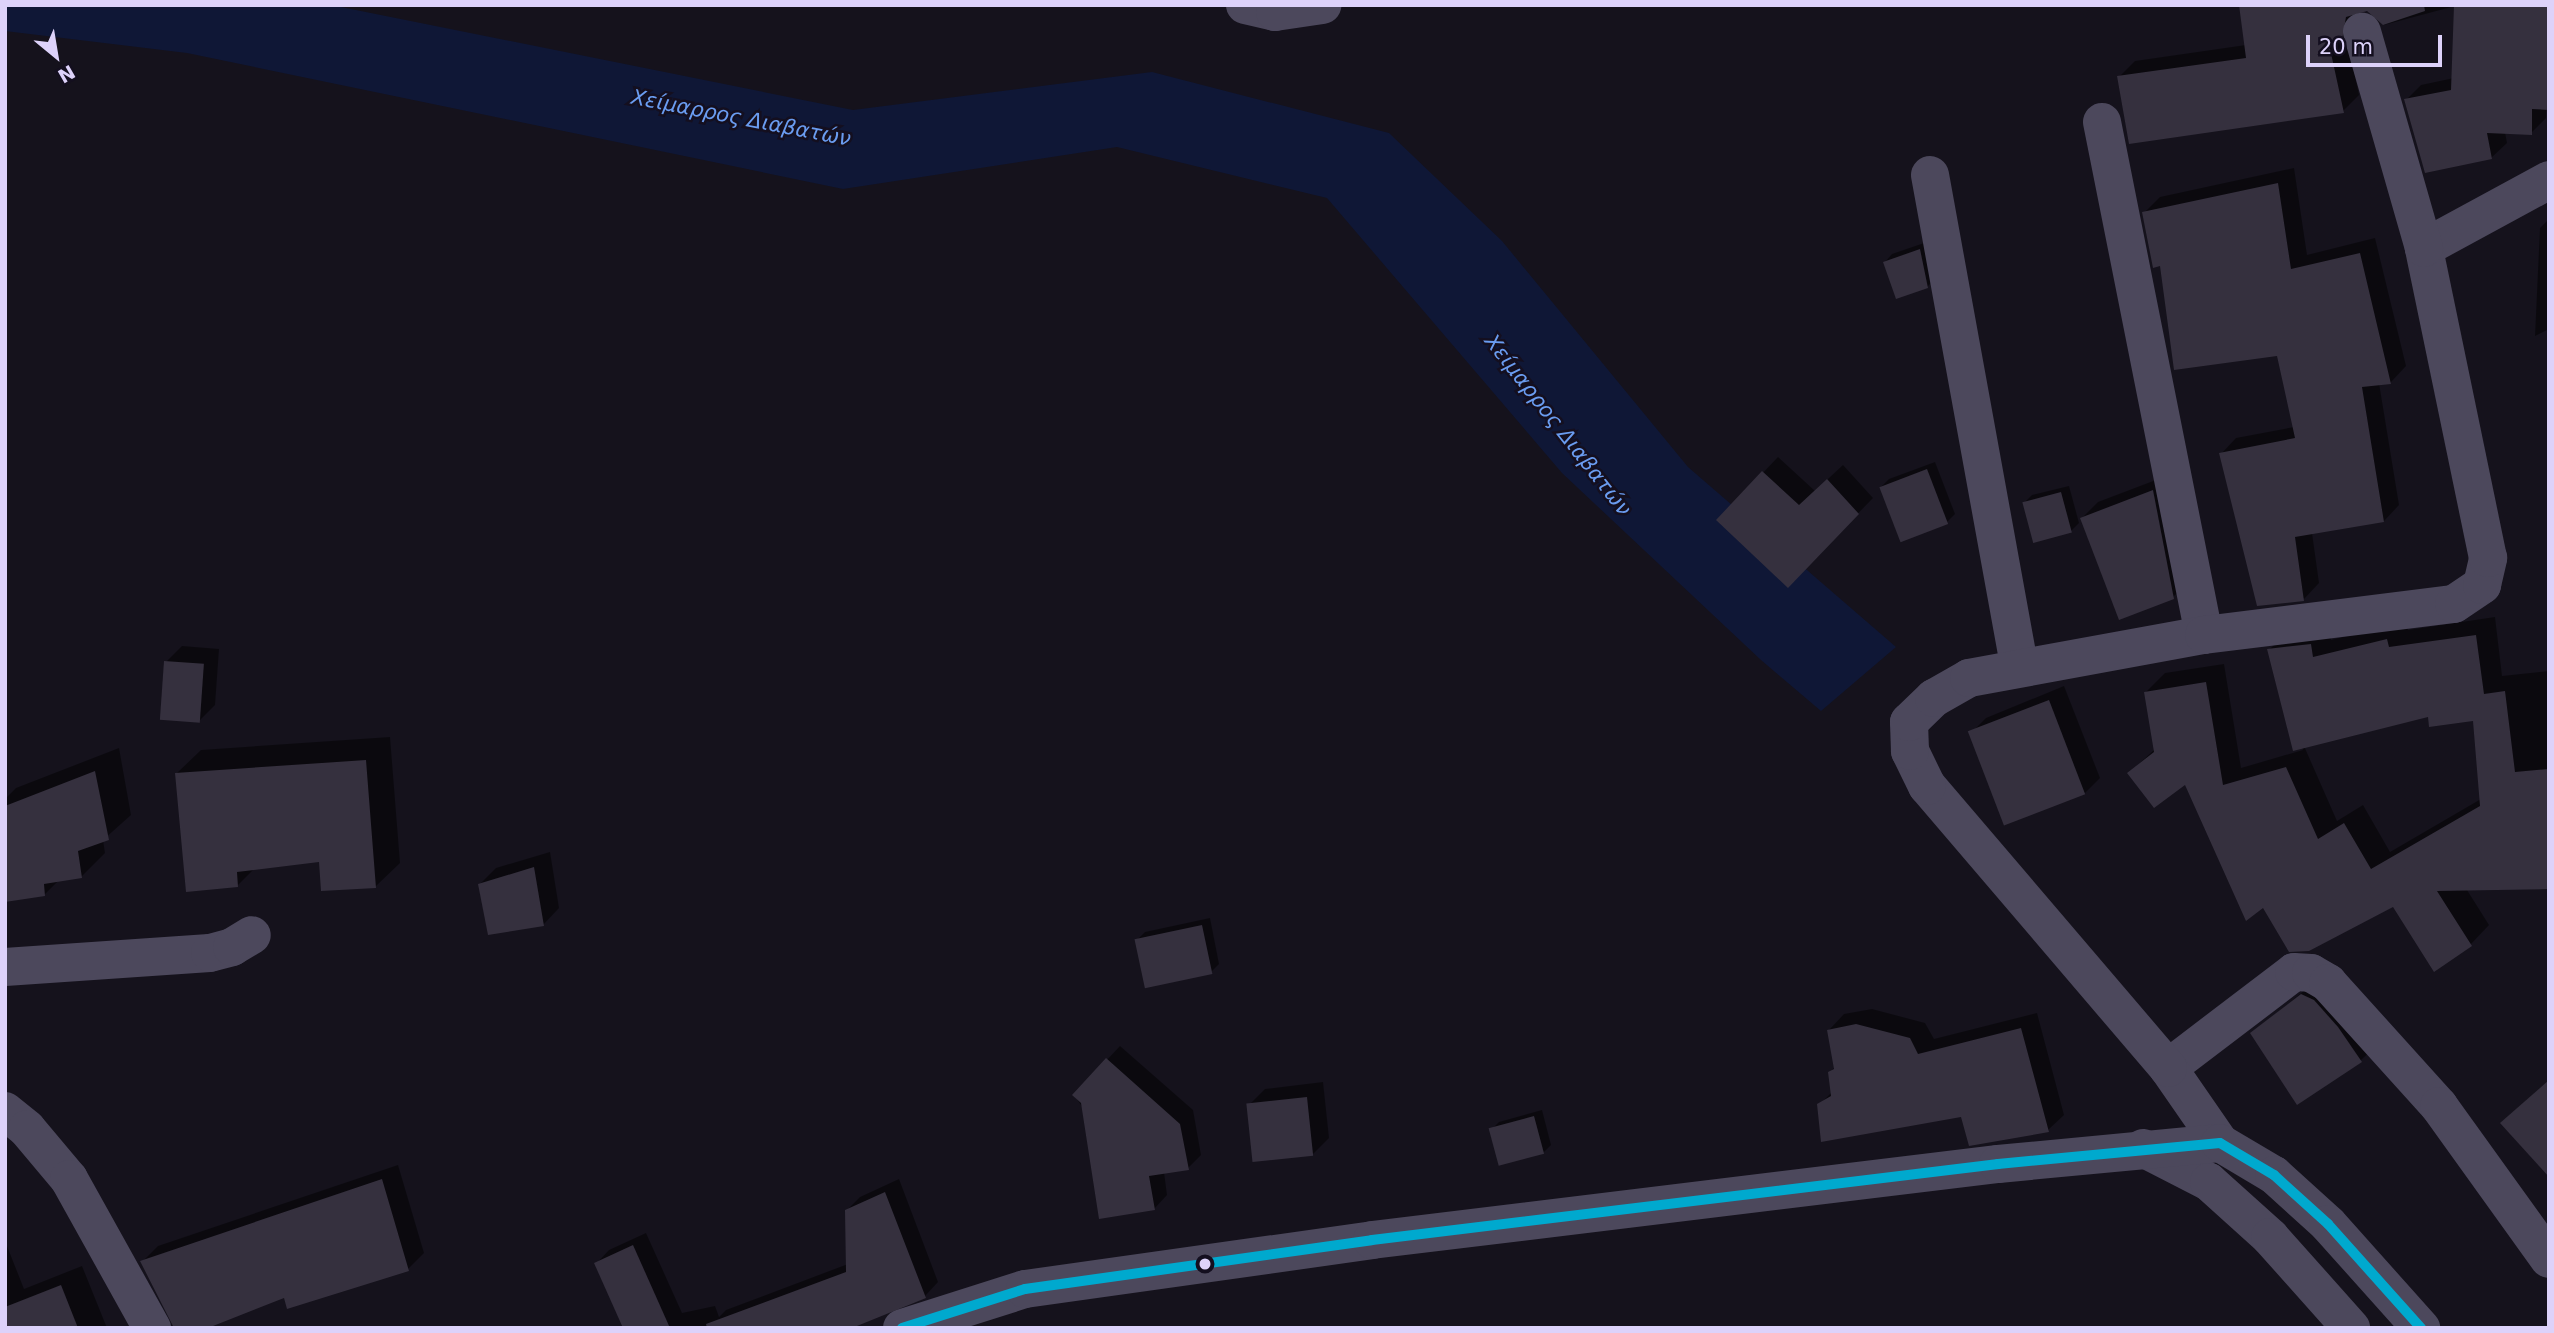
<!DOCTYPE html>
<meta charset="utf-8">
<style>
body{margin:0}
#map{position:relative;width:2554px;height:1333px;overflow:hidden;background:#15121c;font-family:"DejaVu Sans",sans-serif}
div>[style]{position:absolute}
.water>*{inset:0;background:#0f1736}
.shadow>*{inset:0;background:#0007}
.building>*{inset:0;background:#35303e;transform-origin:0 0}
.minor>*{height:38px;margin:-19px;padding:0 19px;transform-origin:19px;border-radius:19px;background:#4c485c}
.bus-1>*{height:10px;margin:-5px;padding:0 5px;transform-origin:5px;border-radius:5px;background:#00a9ce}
.dots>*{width:19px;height:19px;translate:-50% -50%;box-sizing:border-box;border:4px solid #140f1f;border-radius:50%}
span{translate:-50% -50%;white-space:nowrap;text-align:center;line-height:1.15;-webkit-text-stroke:5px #140f1f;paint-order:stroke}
.water-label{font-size:21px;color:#6a9cf0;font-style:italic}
.frame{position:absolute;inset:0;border:7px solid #ddd2fa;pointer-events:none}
.north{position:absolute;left:21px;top:21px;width:70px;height:70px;-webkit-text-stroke:5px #140f1f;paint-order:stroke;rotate:150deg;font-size:19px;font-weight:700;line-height:28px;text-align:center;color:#ddd2fa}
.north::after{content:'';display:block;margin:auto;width:24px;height:32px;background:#ddd2fa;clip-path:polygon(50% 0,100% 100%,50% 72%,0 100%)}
.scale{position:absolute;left:2306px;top:35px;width:136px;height:32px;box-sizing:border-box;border:4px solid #ddd2fa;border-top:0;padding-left:9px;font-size:21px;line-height:24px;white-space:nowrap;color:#ddd2fa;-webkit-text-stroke:5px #140f1f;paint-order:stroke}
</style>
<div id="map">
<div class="water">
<div style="clip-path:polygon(5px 5px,331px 5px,853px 110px,1152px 72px,1389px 133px,1502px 241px,1688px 467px,1896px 647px,1821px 711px,1761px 660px,1562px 473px,1327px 198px,1117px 147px,843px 189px,187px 53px,5px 31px)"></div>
</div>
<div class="shadow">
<div style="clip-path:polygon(2342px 5px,2549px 5px,2546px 118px,2531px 133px,2505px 132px,2507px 143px,2491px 158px,2406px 100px,2421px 85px,2454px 78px,2455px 6px,2384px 25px,2378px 14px,2358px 9px,2345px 29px,2359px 95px,2343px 111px,2119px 77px,2135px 61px,2246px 45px)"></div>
<div style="clip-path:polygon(2294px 168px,2307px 255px,2375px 238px,2406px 366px,2391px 382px,2379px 383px,2399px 505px,2384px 521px,2312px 533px,2319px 583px,2304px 599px,2221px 454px,2236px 438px,2294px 427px,2278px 354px,2162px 264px,2144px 213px,2160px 197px)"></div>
<div style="clip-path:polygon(2549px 219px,2549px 329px,2535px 336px,2540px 228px)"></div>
<div style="clip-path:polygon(1927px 242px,1935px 279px,1927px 287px,1885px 262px,1892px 254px)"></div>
<div style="clip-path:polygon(1778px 457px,1815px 491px,1843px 465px,1873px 498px,1802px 571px,1718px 520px)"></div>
<div style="clip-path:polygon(1935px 462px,1955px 514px,1947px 522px,1881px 487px,1889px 479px)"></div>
<div style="clip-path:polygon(2169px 475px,2190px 581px,2173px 597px,2082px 518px,2098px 502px)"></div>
<div style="clip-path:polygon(2069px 486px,2079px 523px,2071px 531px,2024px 503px,2032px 495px)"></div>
<div style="clip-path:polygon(evenodd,2495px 617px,2502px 676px,2549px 671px,2549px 888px,2467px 890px,2489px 925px,2471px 944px,2394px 905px,2185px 782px,2129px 773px,2155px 749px,2146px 692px,2165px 673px,2224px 664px,2241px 768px,2303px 750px,2269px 650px,2288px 631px,2329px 626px,2331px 640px,2406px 621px,2408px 630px,2495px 617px,2430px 715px,2475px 719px,2481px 799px,2390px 852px,2363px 805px,2337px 821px,2304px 746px,2430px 715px)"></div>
<div style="clip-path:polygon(182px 646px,219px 649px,215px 705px,199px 721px,166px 662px)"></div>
<div style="clip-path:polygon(2064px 686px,2100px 778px,2085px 793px,1971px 733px,1986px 718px)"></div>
<div style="clip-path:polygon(390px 737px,400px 863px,376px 886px,320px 860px,255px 868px,238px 885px,177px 773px,201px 750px)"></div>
<div style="clip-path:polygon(119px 748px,131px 815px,103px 840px,105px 853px,81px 877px,59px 880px,45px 894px,5px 877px,5px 799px,16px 788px)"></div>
<div style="clip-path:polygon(550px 852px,559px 908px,543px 925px,480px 884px,496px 868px)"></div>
<div style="clip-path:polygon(1210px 918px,1219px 964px,1211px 972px,1137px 940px,1145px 932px)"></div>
<div style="clip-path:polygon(2318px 979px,2377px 1045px,2360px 1061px,2252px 1034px)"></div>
<div style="clip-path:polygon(1872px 1009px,1925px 1023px,1934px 1039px,2037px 1013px,2064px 1115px,2048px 1130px,1962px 1115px,1819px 1105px,1832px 1092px,1830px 1072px,1835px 1067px,1829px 1030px,1844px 1014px)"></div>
<div style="clip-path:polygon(1120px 1046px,1193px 1110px,1201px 1155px,1188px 1168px,1164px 1172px,1167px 1195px,1154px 1209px,1074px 1095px)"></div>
<div style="clip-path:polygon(1323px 1082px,1329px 1138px,1313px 1154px,1249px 1105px,1265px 1089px)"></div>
<div style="clip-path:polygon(1542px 1110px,1551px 1145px,1543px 1153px,1491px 1130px,1499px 1122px)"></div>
<div style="clip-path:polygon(398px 1165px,424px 1253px,408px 1269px,285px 1296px,142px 1262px,158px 1246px)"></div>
<div style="clip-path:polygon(899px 1179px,938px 1282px,925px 1296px,712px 1328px,617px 1328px,624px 1326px,596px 1264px,609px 1250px,646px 1233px,682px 1313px,715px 1306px,719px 1317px,726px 1310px,848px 1264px,846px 1211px,860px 1197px)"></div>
<div style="clip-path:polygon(5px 1241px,24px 1289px,82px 1266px,107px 1328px,5px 1328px)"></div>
</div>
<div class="building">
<div style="clip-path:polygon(2239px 5px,2424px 5px,2425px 11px,2383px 25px,2367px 11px,2346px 17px,2342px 40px,2329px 44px,2344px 113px,2129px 144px,2117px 76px,2246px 58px)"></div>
<div style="clip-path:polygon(2454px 5px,2549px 5px,2549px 110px,2532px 109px,2532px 135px,2487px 133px,2492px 159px,2425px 173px,2404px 99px,2451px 90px)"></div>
<div style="clip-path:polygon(2278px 183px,2291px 269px,2360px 253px,2391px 384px,2362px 387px,2384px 522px,2295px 537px,2304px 601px,2257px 606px,2219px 453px,2295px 438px,2277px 356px,2174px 370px,2160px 266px,2153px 268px,2142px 212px)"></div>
<div style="clip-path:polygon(1920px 249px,1928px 288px,1896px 299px,1883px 262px)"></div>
<div style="left:1927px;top:469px;width:59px;height:51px;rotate:69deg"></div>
<div style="clip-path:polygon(1762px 471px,1799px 505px,1827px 479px,1859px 514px,1788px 588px,1716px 520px)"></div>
<div style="clip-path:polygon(2153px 490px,2174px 599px,2119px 620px,2080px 518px)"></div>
<div style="left:2061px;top:492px;width:42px;height:40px;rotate:75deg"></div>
<div style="clip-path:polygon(2476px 635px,2484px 694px,2505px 691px,2515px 772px,2549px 769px,2549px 889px,2437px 891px,2472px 946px,2434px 972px,2393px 907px,2309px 951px,2289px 952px,2263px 908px,2246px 921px,2185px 785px,2154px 808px,2127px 773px,2154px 752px,2144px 692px,2206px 682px,2223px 785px,2286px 767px,2318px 839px,2344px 823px,2371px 869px,2480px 806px,2473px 721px,2429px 727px,2428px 717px,2293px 751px,2267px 649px,2311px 644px,2313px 657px,2387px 639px,2389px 647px)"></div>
<div style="left:164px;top:661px;width:40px;height:59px;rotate:4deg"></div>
<div style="left:2049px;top:700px;width:101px;height:87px;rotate:69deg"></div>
<div style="clip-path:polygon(366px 760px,376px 888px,321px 891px,319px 862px,237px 872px,238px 887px,186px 892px,175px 773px)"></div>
<div style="clip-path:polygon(95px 771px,109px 840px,78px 851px,82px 878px,44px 884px,45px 896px,5px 902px,5px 806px)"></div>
<div style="clip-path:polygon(534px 867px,544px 926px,488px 935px,478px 884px)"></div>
<div style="left:1202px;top:925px;width:50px;height:69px;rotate:78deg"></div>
<div style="clip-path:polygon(2301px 994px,2314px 1000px,2338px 1027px,2362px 1062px,2297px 1105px,2250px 1033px)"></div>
<div style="clip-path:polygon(1856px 1024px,1910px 1038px,1918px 1054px,2021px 1028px,2049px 1132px,1969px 1146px,1961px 1117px,1821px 1142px,1817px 1104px,1831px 1096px,1828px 1072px,1834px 1069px,1827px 1030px)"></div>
<div style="clip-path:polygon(1106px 1058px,1180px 1124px,1189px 1170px,1149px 1176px,1155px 1210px,1099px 1219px,1081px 1103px,1072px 1095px)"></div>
<div style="clip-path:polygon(2549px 1080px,2549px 1177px,2500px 1123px)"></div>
<div style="left:1307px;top:1097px;width:59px;height:61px;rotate:84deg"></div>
<div style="left:1534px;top:1116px;width:39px;height:47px;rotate:75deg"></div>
<div style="clip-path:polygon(382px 1179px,409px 1271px,287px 1309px,284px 1298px,208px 1328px,174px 1328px,140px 1261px)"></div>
<div style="clip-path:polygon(885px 1192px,926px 1298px,852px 1328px,707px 1328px,706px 1324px,846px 1272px,845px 1210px)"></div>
<div style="clip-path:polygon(633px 1245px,670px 1328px,623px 1328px,594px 1263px)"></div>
<div style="clip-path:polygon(61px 1285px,78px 1328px,5px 1328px,5px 1307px)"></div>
</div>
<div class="minor">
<div style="left:1245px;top:5px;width:31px;rotate:13deg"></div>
<div style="left:1275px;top:12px;width:48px;rotate:-8.5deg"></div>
<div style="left:2102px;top:122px;width:523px;rotate:78.75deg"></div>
<div style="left:1930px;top:175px;width:500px;rotate:79.7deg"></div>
<div style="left:2424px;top:248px;width:142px;rotate:-28.5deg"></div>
<div style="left:5px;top:967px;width:205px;rotate:-3.9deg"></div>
<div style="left:210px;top:953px;width:23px;rotate:-15deg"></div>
<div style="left:232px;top:947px;width:23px;rotate:-31deg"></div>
<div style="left:2168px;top:1068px;width:158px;rotate:-37.3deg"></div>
<div style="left:2294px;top:972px;width:17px;rotate:3deg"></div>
<div style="left:2311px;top:973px;width:20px;rotate:30deg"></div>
<div style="left:2328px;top:983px;width:166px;rotate:47.9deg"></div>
<div style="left:2439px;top:1106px;width:188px;rotate:54.3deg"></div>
<div style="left:5px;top:1111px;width:28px;rotate:39deg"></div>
<div style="left:27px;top:1129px;width:65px;rotate:50deg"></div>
<div style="left:69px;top:1179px;width:171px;rotate:60.9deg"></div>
<div style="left:2220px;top:1143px;width:91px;rotate:-124.7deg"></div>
<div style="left:2168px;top:1068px;width:371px;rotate:-130.5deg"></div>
<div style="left:1927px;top:786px;width:39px;rotate:-116deg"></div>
<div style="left:1910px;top:751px;width:29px;rotate:-92deg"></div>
<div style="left:1909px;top:722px;width:35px;rotate:-44deg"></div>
<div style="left:1934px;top:698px;width:40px;rotate:-29.7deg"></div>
<div style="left:1969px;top:678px;width:239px;rotate:-10.4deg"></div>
<div style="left:2204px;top:635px;width:252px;rotate:-7.1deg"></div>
<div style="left:2454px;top:604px;width:34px;rotate:-34deg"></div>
<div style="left:2482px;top:585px;width:28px;rotate:-77deg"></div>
<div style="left:2488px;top:558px;width:317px;rotate:-101.7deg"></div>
<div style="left:2424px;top:248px;width:225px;rotate:-106deg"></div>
<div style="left:2143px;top:1148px;width:74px;rotate:27.3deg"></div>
<div style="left:2209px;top:1182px;width:82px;rotate:42deg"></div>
<div style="left:2270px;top:1237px;width:122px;rotate:48.3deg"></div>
<div style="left:902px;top:1328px;width:129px;rotate:-17.6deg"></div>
<div style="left:1025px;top:1289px;width:350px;rotate:-8deg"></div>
<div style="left:1372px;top:1240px;width:631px;rotate:-6.92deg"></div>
<div style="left:1998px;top:1164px;width:223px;rotate:-5.4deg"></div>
<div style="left:2220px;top:1143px;width:63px;rotate:30.7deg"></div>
<div style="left:2274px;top:1175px;width:73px;rotate:42.2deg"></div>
<div style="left:2328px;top:1224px;width:140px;rotate:48.2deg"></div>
</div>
<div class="bus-1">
<div style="left:902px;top:1328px;width:129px;rotate:-17.6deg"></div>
<div style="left:1025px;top:1289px;width:350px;rotate:-8deg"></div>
<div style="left:1372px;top:1240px;width:631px;rotate:-6.92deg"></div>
<div style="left:1998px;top:1164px;width:223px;rotate:-5.4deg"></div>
<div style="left:2220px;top:1143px;width:63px;rotate:30.7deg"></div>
<div style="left:2274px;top:1175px;width:73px;rotate:42.2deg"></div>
<div style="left:2328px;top:1224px;width:140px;rotate:48.2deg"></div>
</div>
<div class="dots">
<div style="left:1205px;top:1264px;background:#ddd2fa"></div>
</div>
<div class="water-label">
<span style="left:741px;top:118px;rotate:11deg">Χείμαρρος Διαβατών</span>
<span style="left:1558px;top:425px;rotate:52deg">Χείμαρρος Διαβατών</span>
</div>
<div class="frame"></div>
<div class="north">N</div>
<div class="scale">20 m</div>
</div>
